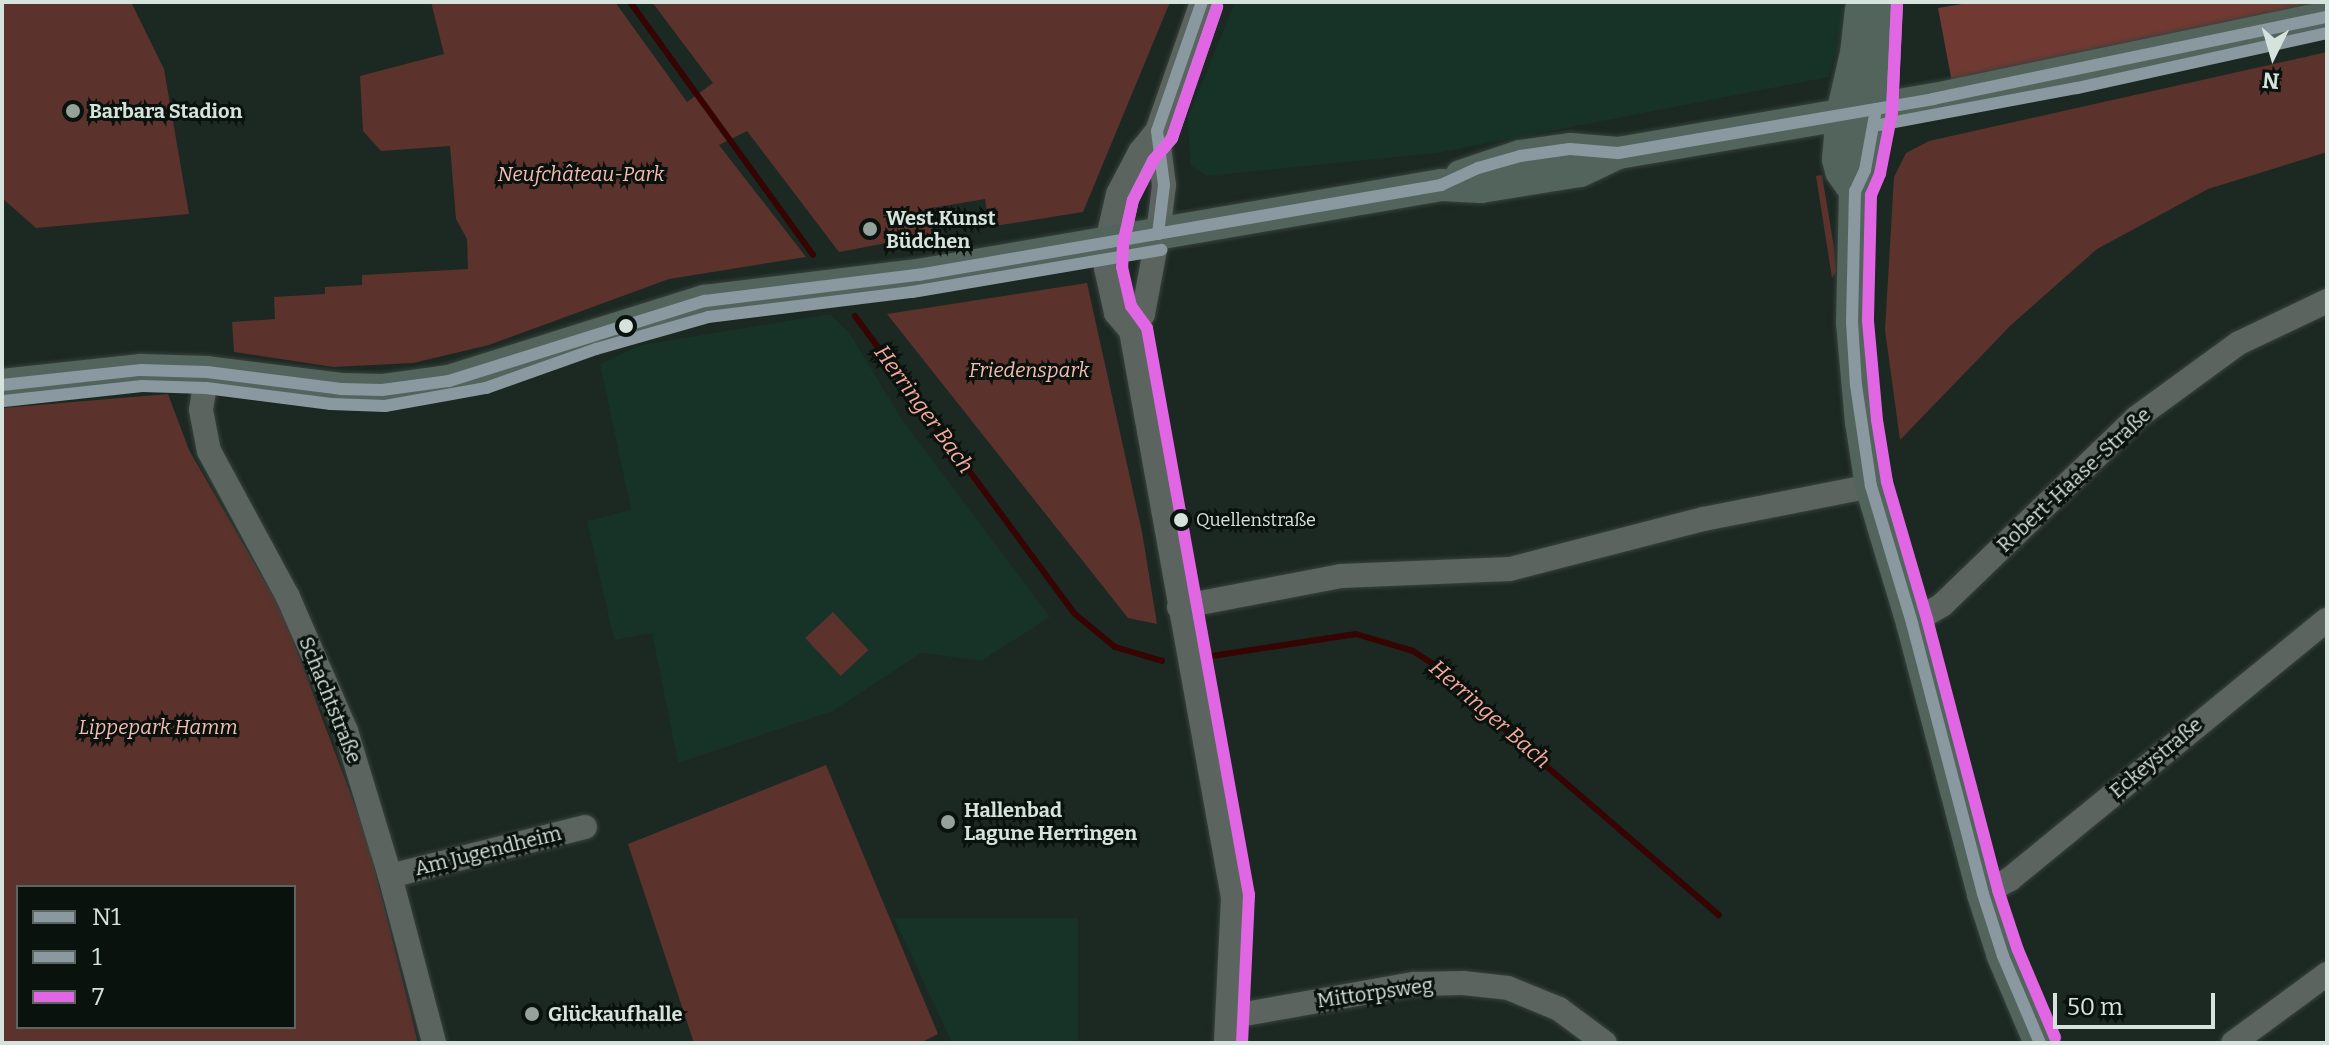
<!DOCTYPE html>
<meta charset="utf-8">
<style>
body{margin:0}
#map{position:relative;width:2329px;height:1045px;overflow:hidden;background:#1c2822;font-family:Bitter,serif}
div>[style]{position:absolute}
.built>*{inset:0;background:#173226}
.green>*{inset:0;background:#5c322c;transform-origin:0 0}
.forest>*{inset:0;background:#703a33}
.stream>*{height:6px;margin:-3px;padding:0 3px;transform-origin:3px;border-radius:3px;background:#350403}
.roads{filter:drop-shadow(0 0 2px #38423e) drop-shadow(0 0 2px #38423e)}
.minor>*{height:24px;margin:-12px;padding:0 12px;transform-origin:12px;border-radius:12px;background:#5b645f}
.major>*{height:32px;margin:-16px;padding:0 16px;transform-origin:16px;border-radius:16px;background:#53645d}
.bus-1>*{height:12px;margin:-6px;padding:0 6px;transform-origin:6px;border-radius:6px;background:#8a98a0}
.bus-2>*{height:12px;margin:-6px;padding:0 6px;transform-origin:6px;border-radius:6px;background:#8a98a0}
.bus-3>*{height:12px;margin:-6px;padding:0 6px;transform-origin:6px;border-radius:6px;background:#e166e3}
.dots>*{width:22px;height:22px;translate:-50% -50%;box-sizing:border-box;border:4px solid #0a120e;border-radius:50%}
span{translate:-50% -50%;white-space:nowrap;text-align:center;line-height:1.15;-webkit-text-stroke:6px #0a120e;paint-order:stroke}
.bus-label{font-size:18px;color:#d6e2dc}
.left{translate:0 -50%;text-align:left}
.poi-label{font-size:20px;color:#d6e2dc;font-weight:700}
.park-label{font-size:20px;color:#f8bbb3;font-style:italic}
.street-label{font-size:20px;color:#d6e2dc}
.water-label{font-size:22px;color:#f8a89d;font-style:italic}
.frame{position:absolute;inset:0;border:4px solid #d6e2dc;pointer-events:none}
.legend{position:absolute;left:16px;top:885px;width:280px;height:144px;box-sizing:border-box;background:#0a120e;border:2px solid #5c6560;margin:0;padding:10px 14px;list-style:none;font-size:24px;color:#d6e2dc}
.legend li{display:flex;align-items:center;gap:16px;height:40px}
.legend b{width:40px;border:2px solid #5c6560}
.north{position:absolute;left:2233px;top:16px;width:80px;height:80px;-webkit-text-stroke:6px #0a120e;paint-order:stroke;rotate:185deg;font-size:22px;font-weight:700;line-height:32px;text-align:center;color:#d6e2dc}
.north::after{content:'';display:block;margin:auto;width:28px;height:36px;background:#d6e2dc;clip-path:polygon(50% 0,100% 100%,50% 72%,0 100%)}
.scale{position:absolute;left:2053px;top:993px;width:162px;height:36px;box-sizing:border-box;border:4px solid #d6e2dc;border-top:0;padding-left:10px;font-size:24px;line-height:28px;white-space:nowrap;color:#d6e2dc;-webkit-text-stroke:6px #0a120e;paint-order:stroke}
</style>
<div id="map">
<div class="built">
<div style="clip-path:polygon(1235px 2px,1843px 2px,1838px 45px,1829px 77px,1437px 153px,1207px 176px,1190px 165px,1188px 117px)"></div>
<div style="clip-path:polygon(830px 314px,850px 334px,901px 418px,1050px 617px,981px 661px,921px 653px,833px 711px,678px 763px,652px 633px,614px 640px,587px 521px,631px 510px,600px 364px,641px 345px)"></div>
<div style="clip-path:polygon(894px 918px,1078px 918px,1078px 1043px,952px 1043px)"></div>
</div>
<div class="green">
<div style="clip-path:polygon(2px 2px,131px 2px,164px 69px,189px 214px,36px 228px,2px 198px)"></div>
<div style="clip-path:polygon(431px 2px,615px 2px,687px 102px,713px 83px,652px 2px,1170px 2px,1083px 212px,989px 227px,985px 199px,932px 208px,935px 234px,839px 252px,747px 131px,719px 145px,806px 257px,669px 279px,489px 345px,413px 363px,334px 367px,234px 352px,232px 322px,275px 319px,274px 297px,325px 294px,325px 287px,362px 285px,362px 275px,468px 269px,467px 239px,456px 219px,450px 146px,381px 151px,363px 131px,360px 76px,444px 54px)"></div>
<div style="clip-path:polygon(2327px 52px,2327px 152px,2208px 189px,2097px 249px,2011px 325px,1900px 440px,1885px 330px,1894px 177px,1906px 153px,1929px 141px)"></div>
<div style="clip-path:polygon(1822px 175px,1834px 247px,1836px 272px,1832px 278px,1816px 176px)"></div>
<div style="clip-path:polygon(1087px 283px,1142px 532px,1157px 624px,1128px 618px,887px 314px)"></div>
<div style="clip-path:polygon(evenodd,168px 394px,189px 450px,282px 611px,367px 838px,418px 1043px,2px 1043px,2px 408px,168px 394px,18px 887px,294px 887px,294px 1027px,18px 1027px,18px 887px)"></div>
<div style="left:833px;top:612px;width:52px;height:38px;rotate:47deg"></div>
<div style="clip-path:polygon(826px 765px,938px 1034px,920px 1043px,694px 1043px,628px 844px)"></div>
</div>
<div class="forest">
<div style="clip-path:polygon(1974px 2px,2327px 2px,1953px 88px,1938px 8px)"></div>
</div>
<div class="stream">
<div style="left:630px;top:2px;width:312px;rotate:54.1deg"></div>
<div style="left:855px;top:316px;width:370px;rotate:53.6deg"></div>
<div style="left:1075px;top:614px;width:52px;rotate:39.5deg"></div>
<div style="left:1115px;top:647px;width:49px;rotate:16.6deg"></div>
<div style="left:1212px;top:656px;width:146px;rotate:-8.7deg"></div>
<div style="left:1356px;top:634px;width:59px;rotate:16.6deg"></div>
<div style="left:1413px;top:651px;width:35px;rotate:33deg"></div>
<div style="left:1442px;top:670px;width:102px;rotate:43.4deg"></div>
<div style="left:1516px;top:740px;width:268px;rotate:40.8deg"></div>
</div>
<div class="roads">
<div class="minor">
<div style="left:1202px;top:2px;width:137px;rotate:109.2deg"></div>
<div style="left:1157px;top:131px;width:27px;rotate:129deg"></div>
<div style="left:1140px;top:152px;width:47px;rotate:117.6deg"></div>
<div style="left:1118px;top:194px;width:49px;rotate:102.9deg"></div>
<div style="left:1107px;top:242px;width:26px;rotate:92deg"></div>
<div style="left:1106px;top:268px;width:46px;rotate:77.5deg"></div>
<div style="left:1116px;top:313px;width:23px;rotate:50deg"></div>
<div style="left:1131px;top:331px;width:576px;rotate:79.8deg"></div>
<div style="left:1233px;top:898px;width:145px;rotate:92.8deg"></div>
<div style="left:1131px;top:331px;width:21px;rotate:-55deg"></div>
<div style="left:1143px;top:314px;width:81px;rotate:-79.4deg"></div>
<div style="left:1158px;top:234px;width:49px;rotate:-83deg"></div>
<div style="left:1164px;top:185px;width:54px;rotate:-97.4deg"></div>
<div style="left:207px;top:372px;width:38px;rotate:99deg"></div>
<div style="left:201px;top:410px;width:42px;rotate:79deg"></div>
<div style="left:209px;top:451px;width:166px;rotate:61.6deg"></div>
<div style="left:288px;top:597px;width:146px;rotate:66.6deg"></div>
<div style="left:346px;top:731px;width:152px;rotate:73.1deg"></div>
<div style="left:390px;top:876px;width:173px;rotate:75.2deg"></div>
<div style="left:1179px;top:607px;width:165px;rotate:-10.8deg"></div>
<div style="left:1341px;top:576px;width:169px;rotate:-2.4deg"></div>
<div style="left:1510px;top:569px;width:200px;rotate:-14.5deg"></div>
<div style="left:1704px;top:519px;width:170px;rotate:-11.2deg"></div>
<div style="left:1912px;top:623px;width:35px;rotate:-31deg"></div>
<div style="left:1942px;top:605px;width:269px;rotate:-43.9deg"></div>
<div style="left:2136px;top:418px;width:127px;rotate:-36.1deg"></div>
<div style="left:2239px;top:343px;width:98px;rotate:-25.5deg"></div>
<div style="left:390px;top:876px;width:201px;rotate:-14.1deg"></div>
<div style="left:1983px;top:894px;width:31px;rotate:-29deg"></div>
<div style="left:2010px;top:879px;width:409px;rotate:-39.3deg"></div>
<div style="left:1228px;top:1017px;width:189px;rotate:-10.1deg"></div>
<div style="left:1414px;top:984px;width:49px;rotate:-1.2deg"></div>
<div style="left:1463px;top:983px;width:45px;rotate:6.3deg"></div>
<div style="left:1508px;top:988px;width:55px;rotate:22.4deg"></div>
<div style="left:1559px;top:1009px;width:57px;rotate:36.5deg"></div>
<div style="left:2233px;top:1043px;width:117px;rotate:-36.3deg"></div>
</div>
<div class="major">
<div style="left:1881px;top:2px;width:107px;rotate:92.7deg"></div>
<div style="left:1876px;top:109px;width:62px;rotate:100.2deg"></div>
<div style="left:1865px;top:170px;width:23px;rotate:115deg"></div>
<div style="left:1855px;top:191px;width:131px;rotate:91.3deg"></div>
<div style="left:1852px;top:322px;width:100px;rotate:84.9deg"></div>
<div style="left:1861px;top:422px;width:65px;rotate:81.1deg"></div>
<div style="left:1871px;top:486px;width:143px;rotate:73.3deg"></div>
<div style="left:1912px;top:623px;width:280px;rotate:75.3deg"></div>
<div style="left:1983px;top:894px;width:65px;rotate:72.1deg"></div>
<div style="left:2003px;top:956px;width:95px;rotate:67deg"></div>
<div style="left:1461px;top:176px;width:62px;rotate:-18.7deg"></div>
<div style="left:1520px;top:156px;width:50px;rotate:-8deg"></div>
<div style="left:1570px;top:149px;width:48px;rotate:4.8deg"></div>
<div style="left:1855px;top:191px;width:24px;rotate:-125deg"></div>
<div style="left:1841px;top:171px;width:12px;rotate:-104deg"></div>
<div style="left:1838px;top:159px;width:45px;rotate:-84.9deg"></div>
<div style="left:1842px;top:114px;width:63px;rotate:-77.1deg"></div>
<div style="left:1856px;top:53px;width:44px;rotate:-83.5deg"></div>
<div style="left:2px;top:385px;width:140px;rotate:-6.2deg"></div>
<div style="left:141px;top:370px;width:66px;rotate:1.7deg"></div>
<div style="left:207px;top:372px;width:135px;rotate:7.2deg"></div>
<div style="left:341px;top:389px;width:41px;rotate:1.4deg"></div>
<div style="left:382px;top:390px;width:68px;rotate:-7.7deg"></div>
<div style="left:449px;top:381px;width:268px;rotate:-17.4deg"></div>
<div style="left:705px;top:301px;width:215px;rotate:-7deg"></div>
<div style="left:918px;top:275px;width:531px;rotate:-9.76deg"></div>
<div style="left:1441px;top:185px;width:40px;rotate:2.9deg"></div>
<div style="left:1481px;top:187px;width:100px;rotate:-9.2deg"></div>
<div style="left:1580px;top:171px;width:42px;rotate:-25.3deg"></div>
<div style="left:1618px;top:153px;width:337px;rotate:-9.7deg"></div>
<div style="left:1950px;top:96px;width:385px;rotate:-11.8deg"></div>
</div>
</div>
<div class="bus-1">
<div style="left:1876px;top:109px;width:62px;rotate:100.2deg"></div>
<div style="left:1865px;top:170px;width:23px;rotate:115deg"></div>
<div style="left:1855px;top:191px;width:131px;rotate:91.3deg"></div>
<div style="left:1852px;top:322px;width:63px;rotate:86.4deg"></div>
<div style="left:1856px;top:385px;width:102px;rotate:81.6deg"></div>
<div style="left:1871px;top:486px;width:143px;rotate:73.3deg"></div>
<div style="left:1912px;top:623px;width:280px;rotate:75.3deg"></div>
<div style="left:1983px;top:894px;width:65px;rotate:72.1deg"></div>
<div style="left:2003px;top:956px;width:95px;rotate:67deg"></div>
<div style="left:1158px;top:234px;width:49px;rotate:-83deg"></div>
<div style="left:1164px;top:185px;width:54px;rotate:-97.4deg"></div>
<div style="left:1157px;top:131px;width:137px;rotate:-70.8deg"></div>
<div style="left:2px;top:385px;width:140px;rotate:-6.2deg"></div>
<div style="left:141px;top:370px;width:66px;rotate:1.7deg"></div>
<div style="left:207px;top:372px;width:135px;rotate:7.2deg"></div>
<div style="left:341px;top:389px;width:41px;rotate:1.4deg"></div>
<div style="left:382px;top:390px;width:68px;rotate:-7.7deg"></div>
<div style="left:449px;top:381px;width:268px;rotate:-17.4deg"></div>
<div style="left:705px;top:301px;width:215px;rotate:-7deg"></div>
<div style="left:918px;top:275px;width:531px;rotate:-9.76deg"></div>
<div style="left:1441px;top:185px;width:41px;rotate:-24.7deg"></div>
<div style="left:1478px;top:168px;width:44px;rotate:-15.9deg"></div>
<div style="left:1520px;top:156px;width:50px;rotate:-8deg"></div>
<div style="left:1570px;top:149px;width:48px;rotate:4.8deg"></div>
<div style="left:1618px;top:153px;width:320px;rotate:-9.7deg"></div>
<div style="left:1933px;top:99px;width:402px;rotate:-11.8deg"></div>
</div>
<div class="bus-2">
<div style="left:1892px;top:110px;width:107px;rotate:-87.3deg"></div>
<div style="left:1879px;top:125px;width:201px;rotate:-10.6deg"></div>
<div style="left:2077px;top:88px;width:256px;rotate:-12.4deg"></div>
<div style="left:1123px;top:246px;width:47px;rotate:-77.7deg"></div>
<div style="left:1133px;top:200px;width:44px;rotate:-62.9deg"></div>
<div style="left:1153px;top:161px;width:30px;rotate:-50deg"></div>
<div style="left:1172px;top:138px;width:139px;rotate:-71deg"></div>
<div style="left:4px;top:401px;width:139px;rotate:-6.2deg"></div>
<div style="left:142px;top:386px;width:64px;rotate:1.8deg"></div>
<div style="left:206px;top:388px;width:126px;rotate:7.3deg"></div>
<div style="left:331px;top:404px;width:54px;rotate:2.1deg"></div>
<div style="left:385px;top:406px;width:103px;rotate:-10.1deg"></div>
<div style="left:486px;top:388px;width:117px;rotate:-19.5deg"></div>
<div style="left:596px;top:349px;width:116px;rotate:-15.9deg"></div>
<div style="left:708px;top:317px;width:206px;rotate:-7deg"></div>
<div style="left:912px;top:292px;width:253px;rotate:-9.6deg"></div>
</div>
<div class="bus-3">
<div style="left:1897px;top:3px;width:109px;rotate:92.6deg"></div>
<div style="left:1892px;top:112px;width:63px;rotate:101deg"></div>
<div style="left:1880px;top:174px;width:23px;rotate:113deg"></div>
<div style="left:1871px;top:195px;width:126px;rotate:91.4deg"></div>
<div style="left:1868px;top:321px;width:99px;rotate:84.8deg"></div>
<div style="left:1877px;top:420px;width:63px;rotate:80.8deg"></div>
<div style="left:1887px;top:482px;width:143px;rotate:73.7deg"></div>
<div style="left:1927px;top:619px;width:280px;rotate:75.3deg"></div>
<div style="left:1998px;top:890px;width:63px;rotate:71.6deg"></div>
<div style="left:2018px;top:950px;width:95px;rotate:67deg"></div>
<div style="left:1217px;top:7px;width:139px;rotate:109deg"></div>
<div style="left:1172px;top:138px;width:30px;rotate:130deg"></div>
<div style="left:1153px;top:161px;width:44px;rotate:117.1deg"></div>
<div style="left:1133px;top:200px;width:45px;rotate:102.8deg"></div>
<div style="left:1123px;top:244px;width:23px;rotate:92deg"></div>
<div style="left:1122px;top:267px;width:40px;rotate:77deg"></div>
<div style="left:1131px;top:306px;width:27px;rotate:54deg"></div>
<div style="left:1147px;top:328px;width:576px;rotate:79.8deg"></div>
<div style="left:1249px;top:895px;width:148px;rotate:92.7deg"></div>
</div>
<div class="dots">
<div style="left:73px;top:111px;background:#95a19b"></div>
<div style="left:870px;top:229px;background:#95a19b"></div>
<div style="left:626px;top:326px;background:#d6e2dc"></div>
<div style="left:1181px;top:520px;background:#d6e2dc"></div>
<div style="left:948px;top:822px;background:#95a19b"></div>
<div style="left:532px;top:1014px;background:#95a19b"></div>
</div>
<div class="bus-label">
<span class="left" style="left:1196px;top:520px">Quellenstraße</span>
</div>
<div class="poi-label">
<span class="left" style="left:89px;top:111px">Barbara Stadion</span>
<span class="left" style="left:886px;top:230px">West.Kunst<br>Büdchen</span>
<span class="left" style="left:964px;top:822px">Hallenbad<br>Lagune Herringen</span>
<span class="left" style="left:548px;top:1014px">Glückaufhalle</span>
</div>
<div class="park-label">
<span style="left:581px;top:174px">Neufchâteau-Park</span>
<span style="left:1029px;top:370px">Friedenspark</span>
<span style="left:158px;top:727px">Lippepark Hamm</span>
</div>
<div class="street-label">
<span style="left:2074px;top:480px;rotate:-43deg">Robert-Haase-Straße</span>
<span style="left:330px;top:700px;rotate:68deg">Schachtstraße</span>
<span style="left:2156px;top:758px;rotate:-40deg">Eckeystraße</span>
<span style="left:488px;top:851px;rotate:-14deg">Am Jugendheim</span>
<span style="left:1375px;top:993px;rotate:-8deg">Mittorpsweg</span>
</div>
<div class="water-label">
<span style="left:924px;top:409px;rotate:54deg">Herringer Bach</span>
<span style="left:1490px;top:714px;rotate:41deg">Herringer Bach</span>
</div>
<div class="frame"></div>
<ul class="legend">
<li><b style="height:10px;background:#8a98a0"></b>N1</li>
<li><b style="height:10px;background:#8a98a0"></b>1</li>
<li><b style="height:10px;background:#e166e3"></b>7</li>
</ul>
<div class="north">N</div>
<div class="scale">50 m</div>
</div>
